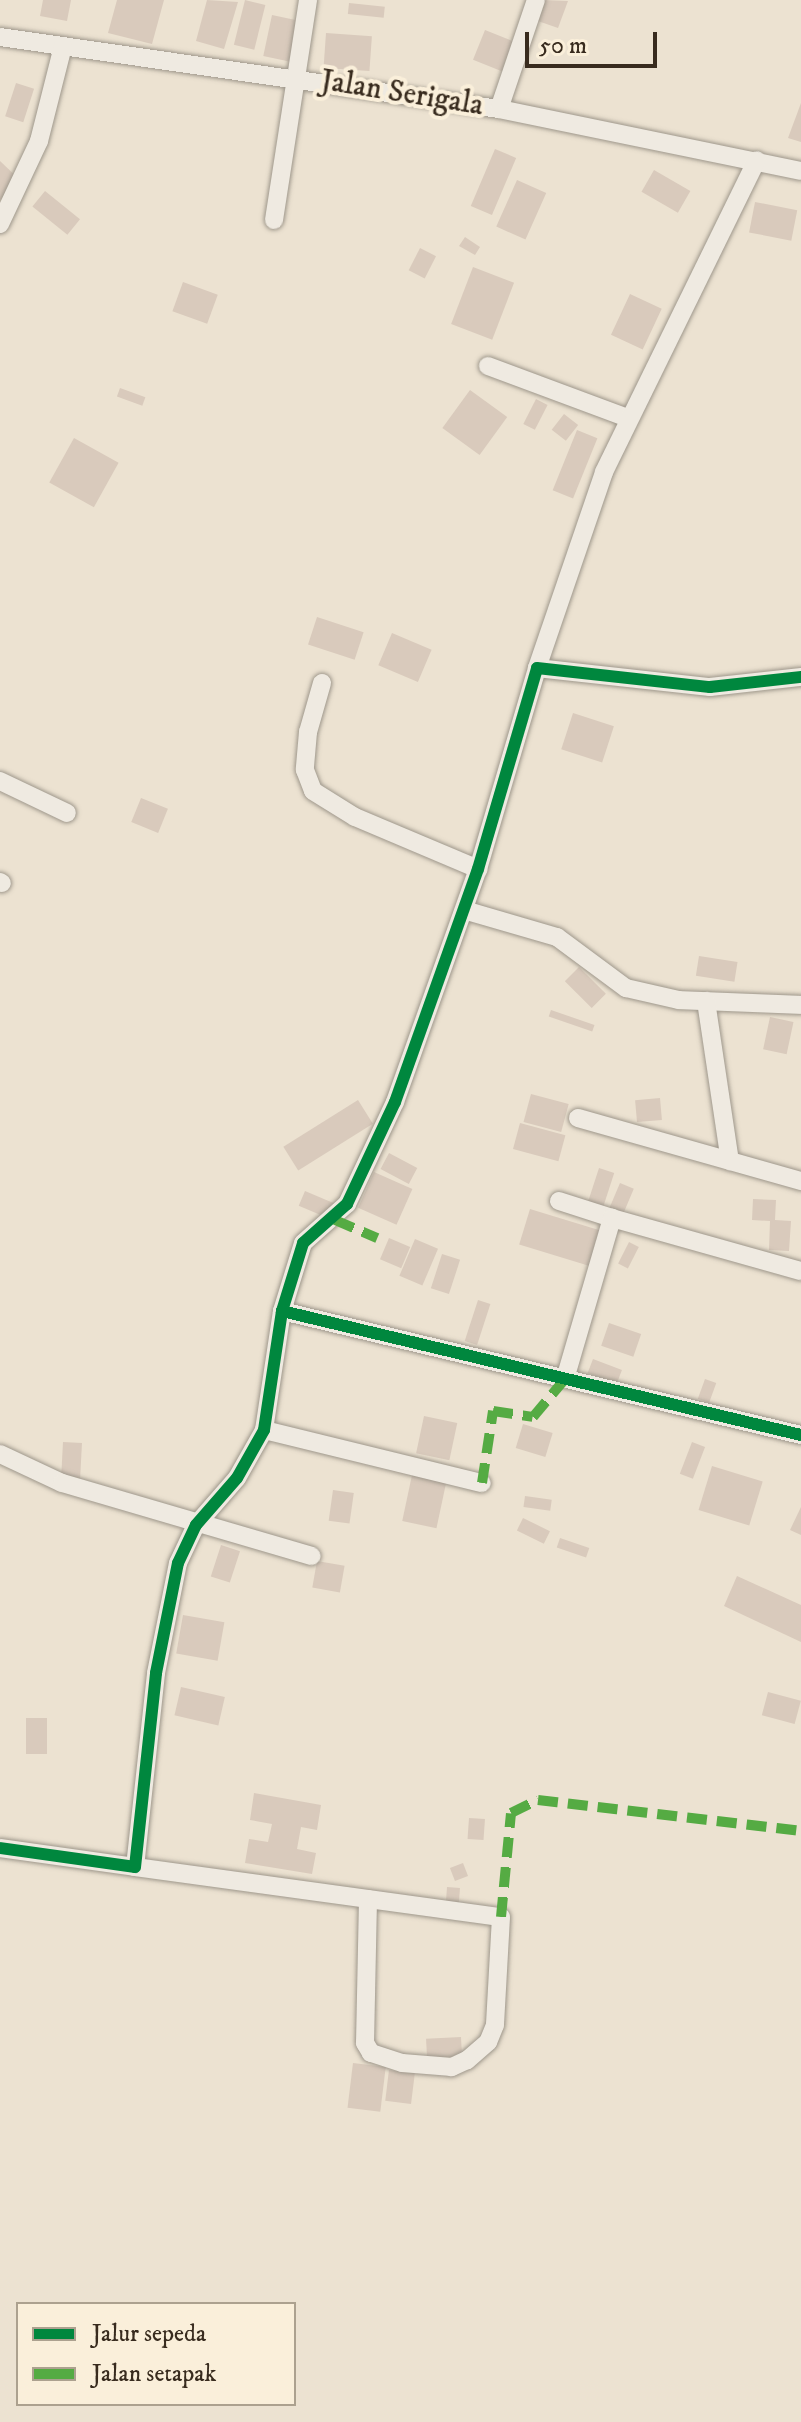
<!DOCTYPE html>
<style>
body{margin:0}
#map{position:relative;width:801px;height:2422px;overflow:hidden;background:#ece2d1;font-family:"IM FELL DW Pica",serif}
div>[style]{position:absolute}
.building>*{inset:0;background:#d9cabc;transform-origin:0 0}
.roads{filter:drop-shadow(0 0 2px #9e978b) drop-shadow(0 0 2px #9e978b)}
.minor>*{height:18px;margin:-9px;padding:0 9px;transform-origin:9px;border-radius:9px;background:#efeae1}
.quiet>*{height:10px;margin-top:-5px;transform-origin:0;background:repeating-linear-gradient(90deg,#55ab43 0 20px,transparent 0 30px)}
.cycleway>*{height:12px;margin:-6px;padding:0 6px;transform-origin:6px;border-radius:6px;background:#00873e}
span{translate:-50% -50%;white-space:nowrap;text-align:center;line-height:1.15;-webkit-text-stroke:8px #faefda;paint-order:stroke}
.street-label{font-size:30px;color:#382b1e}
.legend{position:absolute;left:16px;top:2302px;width:280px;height:104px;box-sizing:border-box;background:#faefda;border:2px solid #aca18f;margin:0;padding:10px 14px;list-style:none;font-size:24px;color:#382b1e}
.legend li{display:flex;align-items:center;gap:16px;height:40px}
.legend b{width:40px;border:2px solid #aca18f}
.scale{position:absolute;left:525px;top:32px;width:132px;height:36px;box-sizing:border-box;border:4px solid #382b1e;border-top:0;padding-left:10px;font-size:24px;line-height:28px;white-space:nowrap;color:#382b1e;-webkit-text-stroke:6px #faefda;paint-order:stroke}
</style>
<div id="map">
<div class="building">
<div style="clip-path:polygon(43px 0,71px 0,67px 21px,40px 16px)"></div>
<div style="clip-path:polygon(117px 0,164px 0,152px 44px,108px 33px)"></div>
<div style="clip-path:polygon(207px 0,238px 2px,224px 49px,196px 41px)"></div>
<div style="left:245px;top:0;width:21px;height:46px;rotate:14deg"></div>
<div style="clip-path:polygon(543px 0,568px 1px,558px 28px,535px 20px)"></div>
<div style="left:349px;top:3px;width:36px;height:11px;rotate:6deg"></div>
<div style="left:272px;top:15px;width:30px;height:42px;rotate:12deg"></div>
<div style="left:485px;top:30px;width:35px;height:32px;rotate:22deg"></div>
<div style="left:326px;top:33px;width:46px;height:35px;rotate:4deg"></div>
<div style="left:16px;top:83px;width:19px;height:35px;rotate:18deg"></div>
<div style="clip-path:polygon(801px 103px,801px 142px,788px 138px)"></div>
<div style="left:495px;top:149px;width:23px;height:62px;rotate:23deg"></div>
<div style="clip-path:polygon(0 161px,20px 180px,0 200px)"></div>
<div style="left:654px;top:170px;width:42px;height:25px;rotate:30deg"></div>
<div style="left:517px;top:180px;width:32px;height:51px;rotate:24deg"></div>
<div style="left:45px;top:191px;width:45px;height:20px;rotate:39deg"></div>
<div style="left:755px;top:202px;width:43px;height:31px;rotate:11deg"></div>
<div style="clip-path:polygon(465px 237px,480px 247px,475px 255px,459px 246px)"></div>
<div style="left:420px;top:248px;width:18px;height:25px;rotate:27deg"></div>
<div style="left:473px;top:267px;width:44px;height:61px;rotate:21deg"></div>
<div style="left:183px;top:282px;width:37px;height:31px;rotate:20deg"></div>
<div style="left:630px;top:294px;width:35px;height:45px;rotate:25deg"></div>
<div style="left:120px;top:388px;width:27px;height:9px;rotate:20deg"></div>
<div style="left:470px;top:390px;width:46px;height:47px;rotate:36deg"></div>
<div style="left:536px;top:399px;width:13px;height:28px;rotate:27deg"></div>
<div style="left:564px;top:414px;width:18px;height:20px;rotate:38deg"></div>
<div style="left:577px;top:430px;width:22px;height:65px;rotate:22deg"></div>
<div style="left:74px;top:438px;width:51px;height:51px;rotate:29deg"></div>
<div style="left:317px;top:617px;width:49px;height:29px;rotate:18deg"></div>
<div style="left:392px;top:633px;width:43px;height:35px;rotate:23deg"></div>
<div style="left:573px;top:713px;width:43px;height:38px;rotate:18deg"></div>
<div style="left:141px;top:798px;width:29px;height:26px;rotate:22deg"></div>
<div style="left:699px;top:956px;width:39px;height:20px;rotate:9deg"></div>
<div style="left:579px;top:967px;width:38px;height:20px;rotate:45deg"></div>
<div style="left:551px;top:1010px;width:46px;height:7px;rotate:19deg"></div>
<div style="left:770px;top:1017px;width:24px;height:33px;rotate:12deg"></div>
<div style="left:531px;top:1094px;width:39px;height:29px;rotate:15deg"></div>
<div style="left:660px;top:1098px;width:22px;height:25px;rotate:85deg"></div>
<div style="left:358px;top:1100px;width:28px;height:88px;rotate:58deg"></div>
<div style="left:520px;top:1123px;width:47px;height:27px;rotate:15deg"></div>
<div style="left:389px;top:1153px;width:32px;height:18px;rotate:28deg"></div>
<div style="left:599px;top:1168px;width:16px;height:35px;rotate:18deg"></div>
<div style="left:374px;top:1172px;width:42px;height:39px;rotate:24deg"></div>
<div style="left:620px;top:1183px;width:15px;height:33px;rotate:23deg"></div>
<div style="left:305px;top:1191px;width:34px;height:16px;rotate:23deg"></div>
<div style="clip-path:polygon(753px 1199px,776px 1200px,775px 1220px,791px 1221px,789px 1251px,769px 1250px,770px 1221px,752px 1220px)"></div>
<div style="left:530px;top:1209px;width:77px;height:37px;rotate:17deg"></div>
<div style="left:389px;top:1238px;width:23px;height:23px;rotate:23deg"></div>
<div style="left:415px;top:1239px;width:25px;height:40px;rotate:23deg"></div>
<div style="left:629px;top:1242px;width:11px;height:24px;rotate:27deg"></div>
<div style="left:442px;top:1254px;width:19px;height:36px;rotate:18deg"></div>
<div style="left:478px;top:1300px;width:13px;height:43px;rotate:18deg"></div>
<div style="left:609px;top:1323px;width:34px;height:24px;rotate:19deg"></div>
<div style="left:593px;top:1359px;width:31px;height:15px;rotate:21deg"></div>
<div style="left:705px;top:1379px;width:12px;height:21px;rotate:20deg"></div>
<div style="left:424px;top:1416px;width:34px;height:38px;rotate:12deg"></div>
<div style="left:523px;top:1424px;width:31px;height:25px;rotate:17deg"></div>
<div style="left:63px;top:1442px;width:19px;height:36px;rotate:3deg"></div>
<div style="left:692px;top:1442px;width:14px;height:34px;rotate:21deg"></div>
<div style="left:712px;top:1466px;width:53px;height:46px;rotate:17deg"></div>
<div style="left:412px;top:1475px;width:35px;height:47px;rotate:12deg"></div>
<div style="left:333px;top:1490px;width:21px;height:31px;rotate:8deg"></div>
<div style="left:525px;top:1496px;width:27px;height:11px;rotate:8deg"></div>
<div style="clip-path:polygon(801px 1507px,801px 1535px,790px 1530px)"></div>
<div style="left:523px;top:1518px;width:30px;height:14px;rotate:26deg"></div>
<div style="left:560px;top:1538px;width:31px;height:10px;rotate:19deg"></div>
<div style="left:221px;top:1545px;width:20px;height:33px;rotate:18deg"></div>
<div style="left:317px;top:1561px;width:28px;height:27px;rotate:10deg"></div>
<div style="clip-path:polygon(737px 1576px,801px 1605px,801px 1642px,724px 1606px)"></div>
<div style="left:183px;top:1615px;width:42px;height:39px;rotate:10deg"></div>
<div style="left:181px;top:1687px;width:45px;height:29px;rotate:13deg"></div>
<div style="left:768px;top:1692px;width:34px;height:24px;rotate:15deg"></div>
<div style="left:26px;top:1718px;width:21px;height:36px"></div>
<div style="clip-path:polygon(254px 1793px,321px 1805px,317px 1830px,301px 1827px,297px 1849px,316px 1853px,312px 1874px,245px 1863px,249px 1839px,268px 1842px,272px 1824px,250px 1820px)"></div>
<div style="left:469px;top:1818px;width:16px;height:21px;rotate:4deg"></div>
<div style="left:463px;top:1863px;width:14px;height:14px;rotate:69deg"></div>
<div style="left:447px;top:1887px;width:13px;height:20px;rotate:4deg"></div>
<div style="left:461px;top:2037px;width:20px;height:35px;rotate:87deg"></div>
<div style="left:353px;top:2063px;width:33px;height:45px;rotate:7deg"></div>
<div style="left:389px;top:2070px;width:26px;height:31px;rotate:7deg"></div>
</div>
<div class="roads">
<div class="minor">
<div style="left:0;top:37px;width:504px;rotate:8.21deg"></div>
<div style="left:499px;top:109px;width:308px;rotate:11.6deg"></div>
<div style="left:499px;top:109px;width:115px;rotate:-71.3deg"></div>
<div style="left:274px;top:220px;width:223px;rotate:-81.2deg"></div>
<div style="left:0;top:224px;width:92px;rotate:-64.8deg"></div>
<div style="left:39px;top:141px;width:98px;rotate:-75.8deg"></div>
<div style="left:488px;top:366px;width:149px;rotate:20.4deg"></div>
<div style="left:537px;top:668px;width:207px;rotate:-71.1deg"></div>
<div style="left:604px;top:472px;width:347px;rotate:-63.9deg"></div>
<div style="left:322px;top:683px;width:51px;rotate:105.9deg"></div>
<div style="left:308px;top:732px;width:38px;rotate:95deg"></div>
<div style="left:305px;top:770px;width:22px;rotate:69deg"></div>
<div style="left:313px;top:791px;width:49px;rotate:31.8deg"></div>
<div style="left:355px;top:817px;width:134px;rotate:22.9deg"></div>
<div style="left:0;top:781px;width:74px;rotate:25.5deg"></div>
<div style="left:0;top:882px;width:2px;rotate:27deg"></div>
<div style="left:464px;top:910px;width:97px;rotate:16.2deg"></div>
<div style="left:557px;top:937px;width:86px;rotate:36.5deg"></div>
<div style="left:626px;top:988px;width:54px;rotate:12.8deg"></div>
<div style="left:679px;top:1000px;width:122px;rotate:2.3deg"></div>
<div style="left:706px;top:1001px;width:162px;rotate:81.5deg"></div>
<div style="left:578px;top:1118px;width:232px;rotate:15.8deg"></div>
<div style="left:559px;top:1201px;width:56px;rotate:17.8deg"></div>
<div style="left:282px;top:1311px;width:71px;rotate:-72.8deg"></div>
<div style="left:303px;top:1243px;width:59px;rotate:-41.6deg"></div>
<div style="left:347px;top:1204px;width:113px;rotate:-64.8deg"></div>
<div style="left:395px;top:1102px;width:247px;rotate:-70.4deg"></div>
<div style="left:478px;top:869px;width:209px;rotate:-73.6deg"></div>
<div style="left:537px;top:668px;width:174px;rotate:6.3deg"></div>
<div style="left:710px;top:687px;width:92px;rotate:-6.3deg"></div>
<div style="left:565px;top:1379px;width:168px;rotate:-73.7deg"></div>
<div style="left:612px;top:1218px;width:196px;rotate:15.7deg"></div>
<div style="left:264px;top:1430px;width:224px;rotate:13.7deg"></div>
<div style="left:0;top:1454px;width:68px;rotate:25.1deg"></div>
<div style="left:62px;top:1483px;width:260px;rotate:16.3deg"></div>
<div style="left:0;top:1848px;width:136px;rotate:8deg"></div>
<div style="left:135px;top:1867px;width:195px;rotate:-83.8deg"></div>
<div style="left:156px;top:1673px;width:112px;rotate:-78.7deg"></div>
<div style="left:178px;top:1563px;width:42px;rotate:-64.7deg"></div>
<div style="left:196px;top:1525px;width:62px;rotate:-48.9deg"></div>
<div style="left:237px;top:1478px;width:55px;rotate:-60.6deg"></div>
<div style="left:264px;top:1430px;width:120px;rotate:-81.4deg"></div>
<div style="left:282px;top:1311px;width:534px;rotate:13.44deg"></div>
<div style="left:135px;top:1867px;width:369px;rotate:7.8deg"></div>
<div style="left:501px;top:1917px;width:108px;rotate:93.2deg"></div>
<div style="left:495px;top:2025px;width:18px;rotate:112deg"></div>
<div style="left:488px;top:2042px;width:28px;rotate:139deg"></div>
<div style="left:467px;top:2060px;width:17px;rotate:155deg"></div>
<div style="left:452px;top:2067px;width:50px;rotate:-175.4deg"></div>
<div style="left:402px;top:2063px;width:33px;rotate:-162deg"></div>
<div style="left:371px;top:2053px;width:12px;rotate:-121deg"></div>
<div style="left:365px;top:2043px;width:144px;rotate:-88.8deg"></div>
</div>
</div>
<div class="quiet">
<div style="left:335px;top:1220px;width:46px;rotate:23.2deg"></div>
<div style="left:482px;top:1483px;width:73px;rotate:-81.3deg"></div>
<div style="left:493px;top:1411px;width:40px;rotate:8.5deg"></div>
<div style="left:533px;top:1417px;width:50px;rotate:-49.9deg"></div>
<div style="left:501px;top:1917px;width:104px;rotate:-84.5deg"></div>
<div style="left:511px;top:1813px;width:30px;rotate:-26deg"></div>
<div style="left:538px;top:1800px;width:265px;rotate:6.7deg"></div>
</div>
<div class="cycleway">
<div style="left:282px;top:1311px;width:71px;rotate:-72.8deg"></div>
<div style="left:303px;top:1243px;width:59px;rotate:-41.6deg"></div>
<div style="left:347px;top:1204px;width:113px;rotate:-64.8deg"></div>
<div style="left:395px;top:1102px;width:247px;rotate:-70.4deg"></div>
<div style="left:478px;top:869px;width:209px;rotate:-73.6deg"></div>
<div style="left:537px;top:668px;width:174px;rotate:6.3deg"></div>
<div style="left:710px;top:687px;width:92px;rotate:-6.3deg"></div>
<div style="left:0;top:1848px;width:136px;rotate:8deg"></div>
<div style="left:135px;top:1867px;width:195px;rotate:-83.8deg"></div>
<div style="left:156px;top:1673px;width:112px;rotate:-78.7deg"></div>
<div style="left:178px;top:1563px;width:42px;rotate:-64.7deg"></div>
<div style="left:196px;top:1525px;width:62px;rotate:-48.9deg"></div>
<div style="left:237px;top:1478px;width:55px;rotate:-60.6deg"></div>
<div style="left:264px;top:1430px;width:120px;rotate:-81.4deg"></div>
<div style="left:282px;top:1311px;width:534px;rotate:13.44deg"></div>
</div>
<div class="street-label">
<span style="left:402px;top:94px;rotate:9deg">Jalan Serigala</span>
</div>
<ul class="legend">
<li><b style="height:10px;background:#00873e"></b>Jalur sepeda</li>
<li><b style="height:10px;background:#55ab43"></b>Jalan setapak</li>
</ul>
<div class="scale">50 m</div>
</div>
